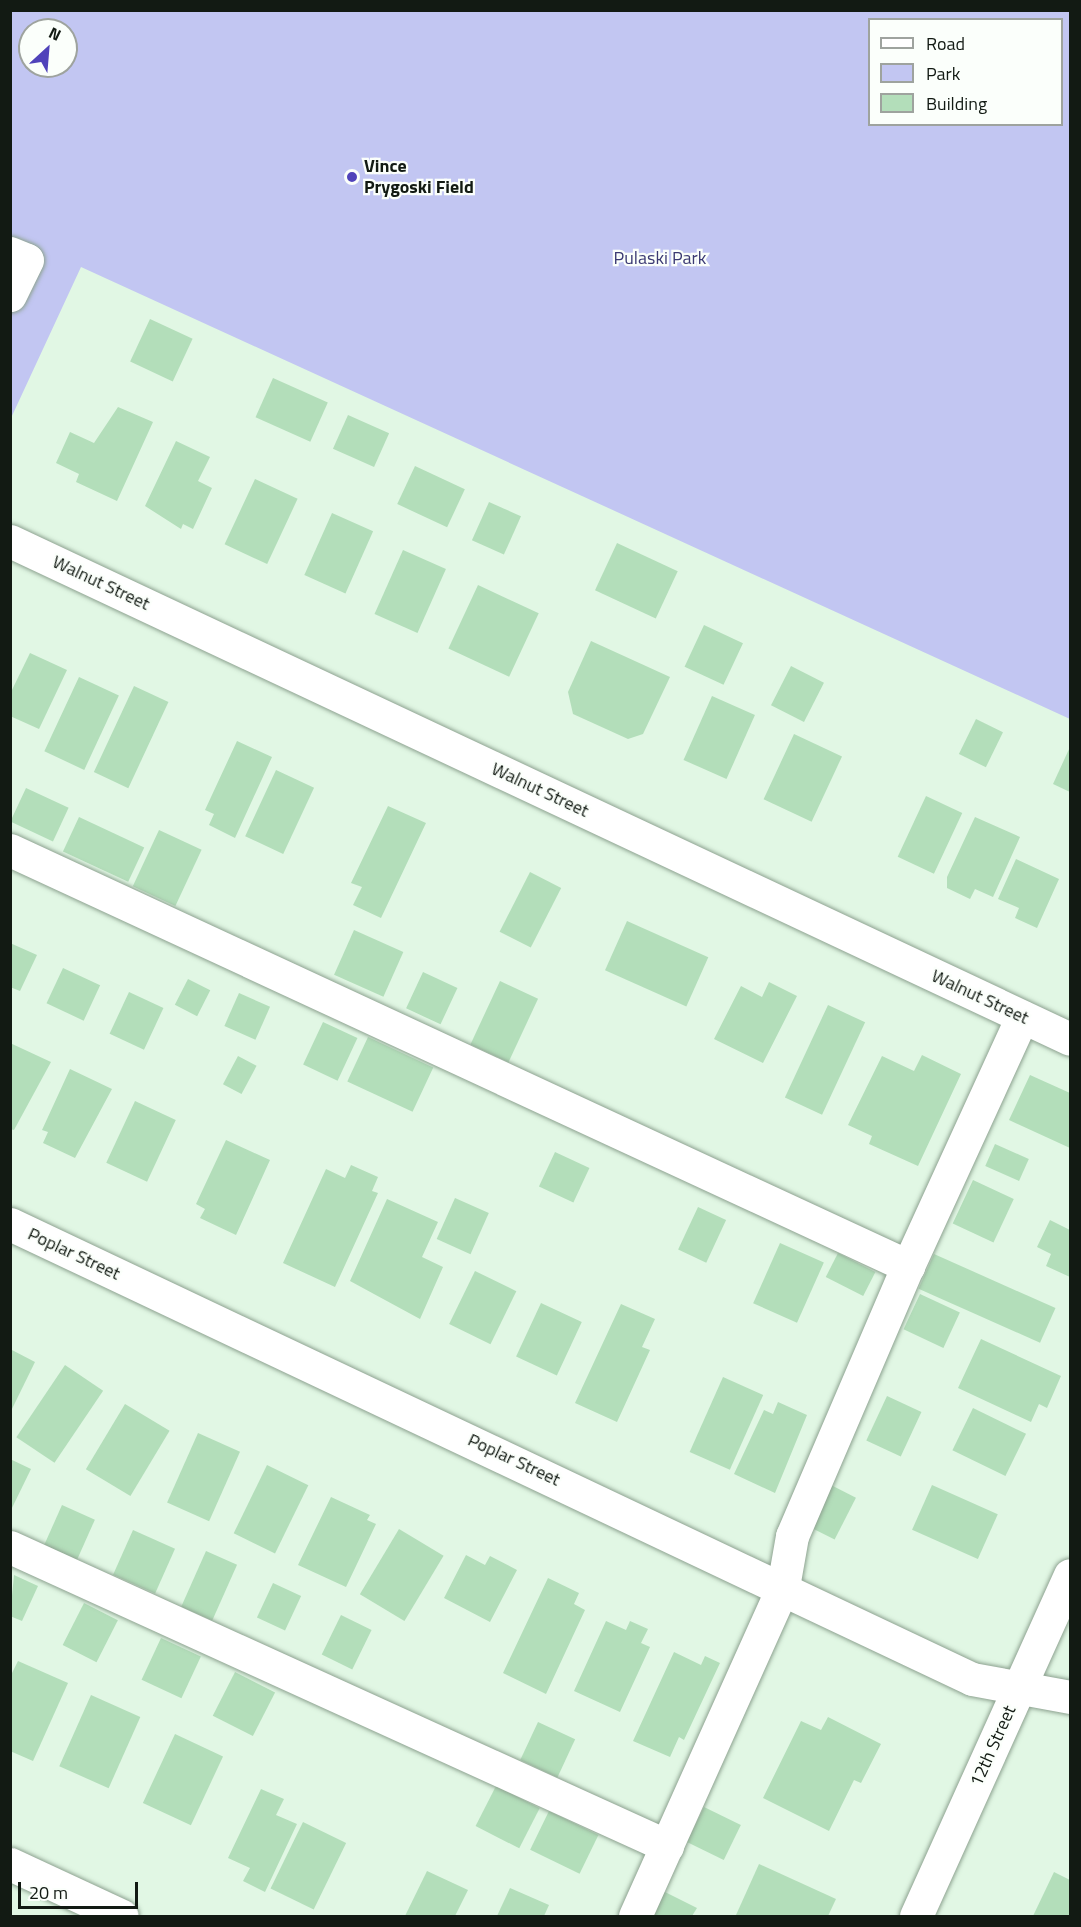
<!DOCTYPE html>
<style>
body{margin:0}
#map{position:relative;width:1081px;height:1927px;overflow:hidden;background:#e1f7e4;font-family:"Titillium Web",sans-serif}
div>[style]{position:absolute}
.green>*{inset:0;background:#c2c6f2}
.building>*{inset:0;background:#b3deba;transform-origin:0 0}
.roads{filter:drop-shadow(0 0 2px #8da290) drop-shadow(0 0 2px #8da290)}
.minor>*{height:33px;margin:-16.5px;padding:0 16.5px;transform-origin:16.5px;border-radius:16.5px;background:#fff}
.dots>*{width:16px;height:16px;translate:-50% -50%;box-sizing:border-box;border:3px solid #fbfffb;border-radius:50%}
span{translate:-50% -50%;white-space:nowrap;text-align:center;line-height:1.15;-webkit-text-stroke:4.5px #fbfffb;paint-order:stroke}
.poi-label{font-size:18px;color:#121a13;font-weight:700}
.left{translate:0 -50%;text-align:left}
.park-label{font-size:18px;color:#3b3a73}
.street-label{font-size:18px;color:#121a13}
.frame{position:absolute;inset:0;border:12px solid #121a13;pointer-events:none}
.legend{position:absolute;left:868px;top:18px;width:195px;height:108px;box-sizing:border-box;background:#fbfffb;border:2px solid #9ea39e;margin:0;padding:8px 10px;list-style:none;font-size:18px;color:#121a13}
.legend li{display:flex;align-items:center;gap:12px;height:30px}
.legend b{width:30px;border:2px solid #9ea39e}
.north{position:absolute;left:18px;top:18px;width:60px;height:60px;box-sizing:border-box;background:#fbfffb;border:2px solid #9ea39e;border-radius:50%;rotate:26deg;font-size:16px;font-weight:700;line-height:24px;text-align:center;color:#121a13}
.north::after{content:'';display:block;margin:auto;width:21px;height:27px;background:#5043ba;clip-path:polygon(50% 0,100% 100%,50% 72%,0 100%)}
.scale{position:absolute;left:18px;top:1882px;width:120px;height:27px;box-sizing:border-box;border:3px solid #121a13;border-top:0;padding-left:8px;font-size:18px;line-height:21px;white-space:nowrap;color:#121a13;-webkit-text-stroke:4px #fbfffb;paint-order:stroke}
</style>
<div id="map">
<div class="green">
<div style="clip-path:polygon(evenodd,11px 11px,1070px 11px,1070px 719px,81px 267px,11px 418px,11px 11px,870px 20px,1062px 20px,1062px 124px,870px 124px,870px 20px,11px 11px,30px 30px,66px 30px,66px 66px,30px 66px,30px 30px)"></div>
</div>
<div class="building">
<div style="left:150px;top:319px;width:47px;height:47px;rotate:25deg"></div>
<div style="left:273px;top:378px;width:60px;height:43px;rotate:24deg"></div>
<div style="clip-path:polygon(118px 407px,153px 422px,117px 501px,76px 482px,79px 474px,56px 463px,70px 432px,94px 443px)"></div>
<div style="left:348px;top:415px;width:45px;height:37px;rotate:24deg"></div>
<div style="clip-path:polygon(176px 441px,210px 457px,198px 481px,212px 488px,193px 529px,183px 524px,181px 529px,145px 506px)"></div>
<div style="left:415px;top:466px;width:55px;height:42px;rotate:25deg"></div>
<div style="left:255px;top:479px;width:47px;height:72px;rotate:25deg"></div>
<div style="left:489px;top:502px;width:35px;height:42px;rotate:24deg"></div>
<div style="left:332px;top:513px;width:45px;height:68px;rotate:24deg"></div>
<div style="left:617px;top:543px;width:67px;height:52px;rotate:25deg"></div>
<div style="left:403px;top:550px;width:47px;height:70px;rotate:24deg"></div>
<div style="left:478px;top:585px;width:67px;height:70px;rotate:25deg"></div>
<div style="left:704px;top:625px;width:43px;height:46px;rotate:25deg"></div>
<div style="clip-path:polygon(591px 641px,670px 677px,643px 734px,628px 739px,573px 714px,568px 692px)"></div>
<div style="clip-path:polygon(30px 653px,67px 670px,39px 729px,10px 716px,10px 694px)"></div>
<div style="left:791px;top:666px;width:37px;height:44px;rotate:27deg"></div>
<div style="left:79px;top:677px;width:44px;height:82px;rotate:25deg"></div>
<div style="left:134px;top:686px;width:38px;height:95px;rotate:25deg"></div>
<div style="left:712px;top:696px;width:47px;height:70px;rotate:24deg"></div>
<div style="left:976px;top:719px;width:30px;height:39px;rotate:26deg"></div>
<div style="left:794px;top:734px;width:53px;height:72px;rotate:25deg"></div>
<div style="clip-path:polygon(237px 741px,272px 757px,235px 838px,209px 825px,214px 814px,205px 810px)"></div>
<div style="clip-path:polygon(1070px 747px,1070px 792px,1053px 784px)"></div>
<div style="left:276px;top:770px;width:42px;height:73px;rotate:25deg"></div>
<div style="left:26px;top:788px;width:47px;height:37px;rotate:25deg"></div>
<div style="left:926px;top:796px;width:40px;height:67px;rotate:25deg"></div>
<div style="clip-path:polygon(388px 806px,426px 823px,381px 918px,353px 905px,362px 887px,351px 883px)"></div>
<div style="left:79px;top:817px;width:72px;height:38px;rotate:25deg"></div>
<div style="clip-path:polygon(975px 817px,1020px 837px,993px 897px,975px 889px,970px 899px,947px 888px,947px 877px)"></div>
<div style="left:159px;top:830px;width:47px;height:62px;rotate:25deg"></div>
<div style="clip-path:polygon(1016px 859px,1059px 879px,1037px 928px,1015px 918px,1019px 908px,998px 899px)"></div>
<div style="left:530px;top:872px;width:35px;height:67px;rotate:27deg"></div>
<div style="left:627px;top:921px;width:89px;height:54px;rotate:24deg"></div>
<div style="left:354px;top:930px;width:54px;height:49px;rotate:24deg"></div>
<div style="clip-path:polygon(10px 943px,37px 955px,20px 991px,10px 987px)"></div>
<div style="left:63px;top:968px;width:41px;height:39px;rotate:25deg"></div>
<div style="left:423px;top:972px;width:38px;height:40px;rotate:25deg"></div>
<div style="left:188px;top:979px;width:25px;height:29px;rotate:27deg"></div>
<div style="left:500px;top:981px;width:42px;height:70px;rotate:25deg"></div>
<div style="clip-path:polygon(769px 982px,797px 996px,763px 1063px,714px 1039px,741px 986px,762px 997px)"></div>
<div style="left:129px;top:992px;width:38px;height:46px;rotate:25deg"></div>
<div style="left:239px;top:993px;width:34px;height:36px;rotate:24deg"></div>
<div style="left:828px;top:1005px;width:41px;height:102px;rotate:25deg"></div>
<div style="left:323px;top:1022px;width:38px;height:47px;rotate:25deg"></div>
<div style="left:368px;top:1037px;width:72px;height:49px;rotate:25deg"></div>
<div style="clip-path:polygon(10px 1043px,51px 1062px,14px 1130px,10px 1129px)"></div>
<div style="clip-path:polygon(922px 1055px,961px 1074px,918px 1166px,869px 1144px,872px 1136px,848px 1125px,882px 1056px,914px 1071px)"></div>
<div style="left:238px;top:1056px;width:21px;height:32px;rotate:28deg"></div>
<div style="clip-path:polygon(70px 1069px,112px 1089px,75px 1158px,43px 1143px,48px 1132px,42px 1130px)"></div>
<div style="clip-path:polygon(1030px 1075px,1070px 1093px,1070px 1148px,1009px 1120px)"></div>
<div style="left:135px;top:1101px;width:45px;height:68px;rotate:25deg"></div>
<div style="clip-path:polygon(226px 1140px,270px 1160px,236px 1235px,200px 1218px,205px 1209px,196px 1204px)"></div>
<div style="left:995px;top:1144px;width:37px;height:24px;rotate:24deg"></div>
<div style="left:555px;top:1152px;width:38px;height:38px;rotate:25deg"></div>
<div style="clip-path:polygon(351px 1165px,378px 1177px,372px 1191px,378px 1193px,335px 1287px,283px 1263px,326px 1169px,345px 1178px)"></div>
<div style="left:973px;top:1180px;width:45px;height:48px;rotate:25deg"></div>
<div style="left:455px;top:1198px;width:37px;height:45px;rotate:24deg"></div>
<div style="clip-path:polygon(387px 1199px,438px 1222px,422px 1257px,443px 1267px,420px 1319px,350px 1281px)"></div>
<div style="left:698px;top:1207px;width:31px;height:47px;rotate:25deg"></div>
<div style="clip-path:polygon(1050px 1220px,1070px 1230px,1070px 1277px,1046px 1266px,1051px 1254px,1037px 1247px)"></div>
<div style="left:780px;top:1243px;width:48px;height:66px;rotate:24deg"></div>
<div style="left:838px;top:1253px;width:42px;height:27px;rotate:27deg"></div>
<div style="left:934px;top:1254px;width:133px;height:38px;rotate:24deg"></div>
<div style="left:475px;top:1271px;width:46px;height:59px;rotate:26deg"></div>
<div style="left:920px;top:1294px;width:44px;height:39px;rotate:25deg"></div>
<div style="left:541px;top:1303px;width:45px;height:59px;rotate:25deg"></div>
<div style="clip-path:polygon(621px 1304px,655px 1319px,642px 1347px,650px 1350px,617px 1422px,575px 1403px)"></div>
<div style="clip-path:polygon(981px 1339px,1061px 1376px,1047px 1408px,1039px 1404px,1031px 1422px,958px 1388px)"></div>
<div style="clip-path:polygon(10px 1349px,35px 1362px,10px 1413px)"></div>
<div style="left:65px;top:1365px;width:46px;height:87px;rotate:34deg"></div>
<div style="left:723px;top:1377px;width:44px;height:82px;rotate:24deg"></div>
<div style="left:887px;top:1396px;width:38px;height:49px;rotate:25deg"></div>
<div style="clip-path:polygon(778px 1402px,807px 1415px,775px 1493px,734px 1474px,764px 1410px,773px 1414px)"></div>
<div style="left:125px;top:1404px;width:52px;height:76px;rotate:31deg"></div>
<div style="left:973px;top:1408px;width:59px;height:47px;rotate:26deg"></div>
<div style="left:198px;top:1433px;width:46px;height:76px;rotate:24deg"></div>
<div style="clip-path:polygon(10px 1459px,31px 1469px,10px 1512px)"></div>
<div style="left:267px;top:1465px;width:46px;height:76px;rotate:26deg"></div>
<div style="left:831px;top:1485px;width:28px;height:47px;rotate:27deg"></div>
<div style="left:932px;top:1485px;width:72px;height:49px;rotate:24deg"></div>
<div style="clip-path:polygon(331px 1497px,370px 1515px,367px 1520px,376px 1524px,346px 1587px,298px 1565px)"></div>
<div style="left:62px;top:1505px;width:36px;height:46px;rotate:24deg"></div>
<div style="left:399px;top:1529px;width:52px;height:76px;rotate:31deg"></div>
<div style="left:133px;top:1530px;width:46px;height:49px;rotate:24deg"></div>
<div style="left:206px;top:1551px;width:34px;height:61px;rotate:24deg"></div>
<div style="clip-path:polygon(466px 1555px,485px 1565px,490px 1556px,517px 1570px,490px 1622px,444px 1598px)"></div>
<div style="clip-path:polygon(14px 1575px,38px 1586px,22px 1621px,10px 1616px)"></div>
<div style="clip-path:polygon(548px 1578px,579px 1593px,574px 1604px,585px 1610px,546px 1694px,503px 1673px)"></div>
<div style="left:273px;top:1583px;width:31px;height:38px;rotate:25deg"></div>
<div style="left:84px;top:1603px;width:38px;height:47px;rotate:27deg"></div>
<div style="left:341px;top:1615px;width:34px;height:44px;rotate:26deg"></div>
<div style="clip-path:polygon(606px 1621px,626px 1630px,630px 1621px,648px 1629px,641px 1643px,650px 1647px,620px 1712px,574px 1691px)"></div>
<div style="left:161px;top:1638px;width:44px;height:46px;rotate:25deg"></div>
<div style="clip-path:polygon(674px 1652px,701px 1665px,705px 1656px,720px 1663px,684px 1740px,679px 1737px,670px 1757px,633px 1741px)"></div>
<div style="clip-path:polygon(18px 1661px,68px 1683px,33px 1761px,10px 1751px,10px 1677px)"></div>
<div style="left:235px;top:1672px;width:45px;height:49px;rotate:27deg"></div>
<div style="left:91px;top:1695px;width:54px;height:78px;rotate:24deg"></div>
<div style="clip-path:polygon(828px 1717px,881px 1744px,861px 1783px,854px 1780px,829px 1831px,763px 1798px,801px 1721px,821px 1730px)"></div>
<div style="left:538px;top:1722px;width:41px;height:42px;rotate:25deg"></div>
<div style="left:175px;top:1734px;width:53px;height:76px;rotate:25deg"></div>
<div style="left:496px;top:1786px;width:49px;height:45px;rotate:27deg"></div>
<div style="clip-path:polygon(261px 1789px,284px 1799px,276px 1815px,297px 1824px,265px 1892px,243px 1881px,250px 1868px,228px 1858px)"></div>
<div style="left:704px;top:1807px;width:41px;height:39px;rotate:26deg"></div>
<div style="left:549px;top:1811px;width:55px;height:43px;rotate:26deg"></div>
<div style="left:303px;top:1822px;width:48px;height:74px;rotate:26deg"></div>
<div style="clip-path:polygon(759px 1864px,836px 1899px,828px 1916px,736px 1915px)"></div>
<div style="clip-path:polygon(427px 1871px,468px 1890px,455px 1916px,405px 1916px)"></div>
<div style="clip-path:polygon(1054px 1872px,1070px 1880px,1070px 1916px,1033px 1916px)"></div>
<div style="clip-path:polygon(510px 1888px,549px 1905px,544px 1916px,497px 1916px)"></div>
<div style="clip-path:polygon(661px 1890px,697px 1908px,692px 1916px,648px 1916px)"></div>
</div>
<div class="roads">
<div class="minor">
<div style="left:10px;top:253px;width:18px;rotate:22deg"></div>
<div style="left:27px;top:260px;width:39px;rotate:116deg"></div>
<div style="left:10px;top:541px;width:1171px;rotate:25.16deg"></div>
<div style="left:10px;top:850px;width:990px;rotate:24.86deg"></div>
<div style="left:908px;top:1266px;width:274px;rotate:-65.4deg"></div>
<div style="left:10px;top:1224px;width:1064px;rotate:25.31deg"></div>
<div style="left:972px;top:1679px;width:100px;rotate:10.4deg"></div>
<div style="left:10px;top:1547px;width:722px;rotate:24.47deg"></div>
<div style="left:10px;top:1864px;width:123px;rotate:24.9deg"></div>
<div style="left:635px;top:1916px;width:361px;rotate:-65.8deg"></div>
<div style="left:783px;top:1587px;width:52px;rotate:-80deg"></div>
<div style="left:792px;top:1536px;width:294px;rotate:-66.8deg"></div>
<div style="left:916px;top:1916px;width:374px;rotate:-65.7deg"></div>
</div>
</div>
<div class="dots">
<div style="left:352px;top:177px;background:#5043ba"></div>
</div>
<div class="poi-label">
<span class="left" style="left:364px;top:177px">Vince<br>Prygoski Field</span>
</div>
<div class="park-label">
<span style="left:660px;top:258px">Pulaski Park</span>
</div>
<div class="street-label">
<span style="left:101px;top:583px;rotate:25deg">Walnut Street</span>
<span style="left:540px;top:790px;rotate:25deg">Walnut Street</span>
<span style="left:980px;top:997px;rotate:25deg">Walnut Street</span>
<span style="left:74px;top:1254px;rotate:25deg">Poplar Street</span>
<span style="left:514px;top:1460px;rotate:25deg">Poplar Street</span>
<span style="left:993px;top:1746px;rotate:-66deg">12th Street</span>
</div>
<div class="frame"></div>
<ul class="legend">
<li><b style="height:8px;background:#fff"></b>Road</li>
<li><b style="height:16px;background:#c2c6f2"></b>Park</li>
<li><b style="height:16px;background:#b3deba"></b>Building</li>
</ul>
<div class="north">N</div>
<div class="scale">20 m</div>
</div>
